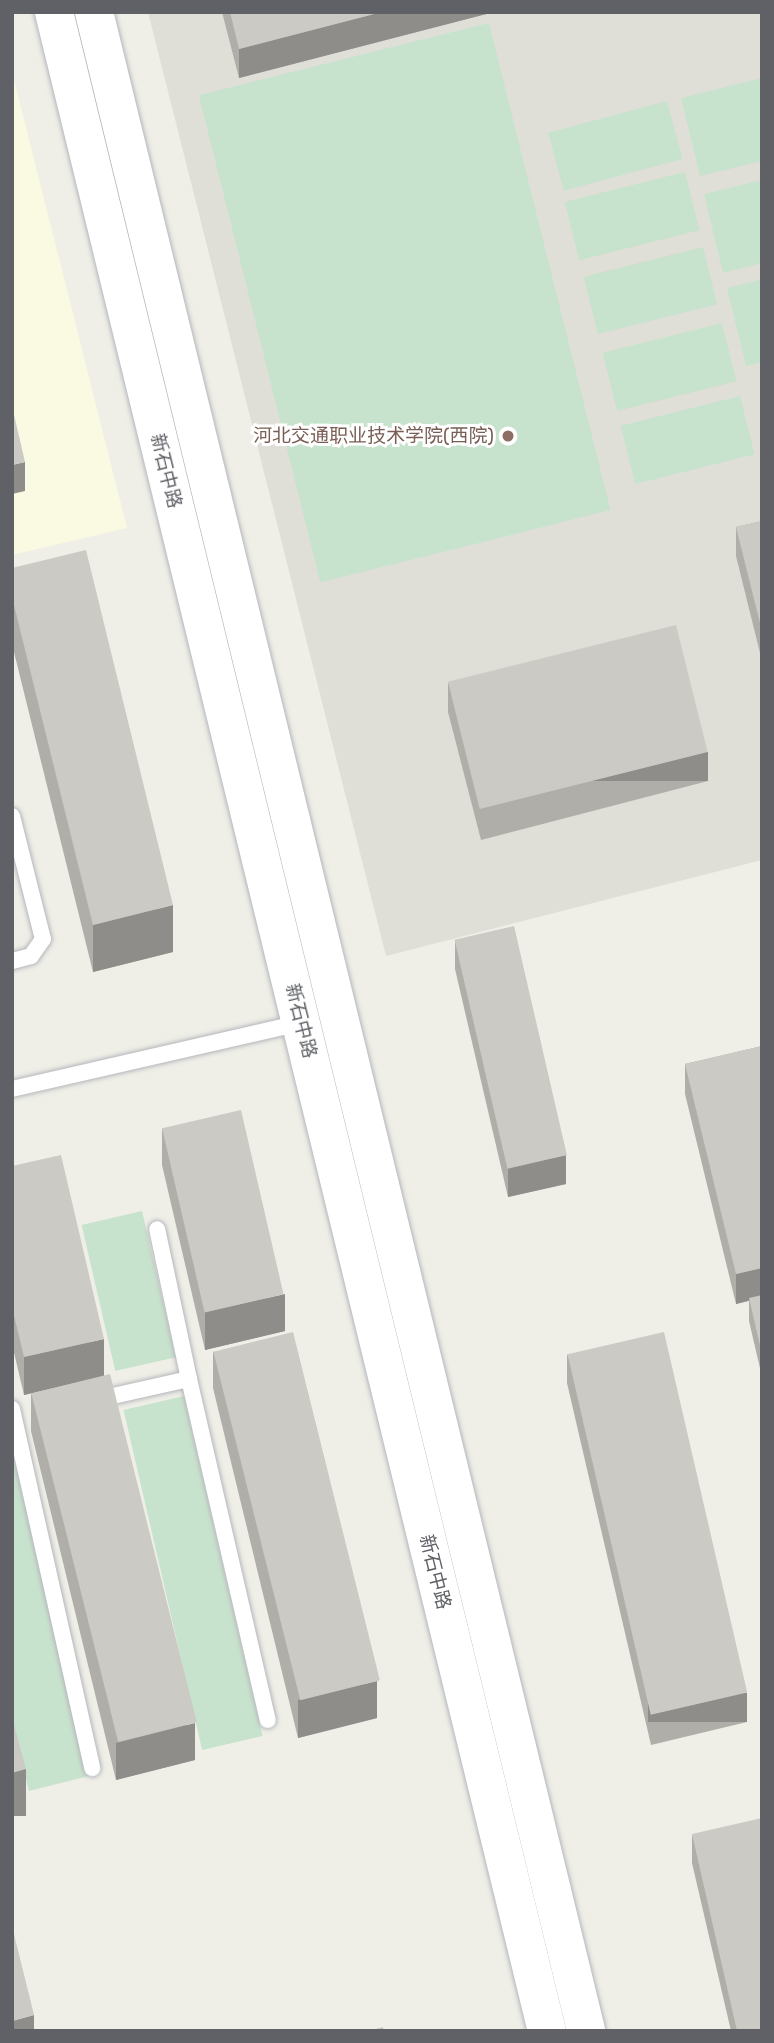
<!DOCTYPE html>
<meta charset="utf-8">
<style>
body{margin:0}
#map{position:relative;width:774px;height:2043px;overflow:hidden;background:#efefe8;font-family:Rubik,"Noto Sans SC",sans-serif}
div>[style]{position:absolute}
.commercial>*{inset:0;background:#faf9e2}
.education>*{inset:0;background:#dfded7}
.green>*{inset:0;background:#c8e3cd;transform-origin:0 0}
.roads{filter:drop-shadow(0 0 2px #b5b6bb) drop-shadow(0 0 2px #b5b6bb)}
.service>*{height:16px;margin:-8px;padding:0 8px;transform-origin:8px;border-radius:8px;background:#fff}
.secondary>*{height:38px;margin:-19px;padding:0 19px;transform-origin:19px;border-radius:19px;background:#fff}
.wall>*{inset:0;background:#afaea9}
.shaded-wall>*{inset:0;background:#8e8d8a;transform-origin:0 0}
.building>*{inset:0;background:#cbcac5;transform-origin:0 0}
.dots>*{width:19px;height:19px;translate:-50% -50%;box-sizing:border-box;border:4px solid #fff;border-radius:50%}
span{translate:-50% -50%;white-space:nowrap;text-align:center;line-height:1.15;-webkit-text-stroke:6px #fff;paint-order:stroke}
.education-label{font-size:19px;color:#785e54}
.right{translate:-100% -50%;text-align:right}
.street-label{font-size:19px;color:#5f6166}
.frame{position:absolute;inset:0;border:14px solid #5f6166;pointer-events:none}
</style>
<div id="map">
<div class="commercial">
<div style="clip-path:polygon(12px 72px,127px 528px,12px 555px)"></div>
</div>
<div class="education">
<div style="clip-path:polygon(148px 12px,762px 12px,762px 860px,386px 956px)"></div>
</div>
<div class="green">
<div style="left:489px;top:23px;width:502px;height:299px;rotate:76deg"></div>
<div style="clip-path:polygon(762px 78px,762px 161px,700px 176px,681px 98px)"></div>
<div style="left:667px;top:101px;width:60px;height:123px;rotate:75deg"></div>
<div style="left:685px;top:172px;width:60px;height:124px;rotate:76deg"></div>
<div style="clip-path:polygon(762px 180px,762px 263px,723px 273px,704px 194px)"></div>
<div style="left:703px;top:247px;width:59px;height:123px;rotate:76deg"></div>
<div style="clip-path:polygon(762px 279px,762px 362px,746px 366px,727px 288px)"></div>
<div style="left:722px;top:323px;width:60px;height:123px;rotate:76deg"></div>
<div style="left:740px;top:396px;width:60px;height:123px;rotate:76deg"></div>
<div style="left:142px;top:1211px;width:150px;height:62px;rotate:77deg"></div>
<div style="left:184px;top:1396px;width:349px;height:62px;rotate:77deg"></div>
<div style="clip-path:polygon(12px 1450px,89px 1776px,29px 1791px,12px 1722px)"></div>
</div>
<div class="roads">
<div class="service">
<div style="left:12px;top:816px;width:127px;rotate:75.9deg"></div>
<div style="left:43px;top:939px;width:21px;rotate:125deg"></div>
<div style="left:31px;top:956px;width:20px;rotate:165deg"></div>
<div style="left:12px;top:1089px;width:296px;rotate:-12.9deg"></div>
<div style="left:189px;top:1379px;width:350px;rotate:77deg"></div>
<div style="left:95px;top:1400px;width:96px;rotate:-12.6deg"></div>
<div style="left:189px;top:1379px;width:153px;rotate:-102deg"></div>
<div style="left:12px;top:1409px;width:368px;rotate:77.4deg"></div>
</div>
<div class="secondary">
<div style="left:54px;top:12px;width:2078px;rotate:76.28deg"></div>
<div style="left:94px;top:12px;width:2078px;rotate:76.3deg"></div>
</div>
</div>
<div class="wall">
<div style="clip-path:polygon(222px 12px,494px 12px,239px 78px)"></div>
<div style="clip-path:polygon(762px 521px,762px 661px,736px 556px,736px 527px)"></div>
<div style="clip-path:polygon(12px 568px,173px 952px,93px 972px,12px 644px)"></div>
<div style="clip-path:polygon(448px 683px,708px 781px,481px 840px,448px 712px)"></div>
<div style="clip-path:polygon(455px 940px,566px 1184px,508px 1197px,455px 969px)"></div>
<div style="clip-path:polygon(762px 1046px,762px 1377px,749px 1321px,749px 1301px,736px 1304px,685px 1094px,685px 1064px)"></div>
<div style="clip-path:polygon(162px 1128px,285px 1331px,205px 1350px,162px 1165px)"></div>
<div style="clip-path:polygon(12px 1166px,104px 1376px,195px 1760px,116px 1780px,31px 1431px,31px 1394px,78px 1382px,24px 1395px,12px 1344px)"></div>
<div style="clip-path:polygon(213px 1351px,377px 1718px,298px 1738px,213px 1388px)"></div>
<div style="clip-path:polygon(567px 1354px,747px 1722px,651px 1745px,567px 1383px)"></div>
<div style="clip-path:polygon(692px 1834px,762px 2031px,731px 2031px,692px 1863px)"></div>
</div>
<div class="shaded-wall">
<div style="clip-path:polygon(382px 12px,494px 12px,239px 78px,239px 49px)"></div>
<div style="clip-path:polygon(25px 462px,25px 491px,12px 494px,12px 465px)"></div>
<div style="left:708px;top:752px;width:29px;height:235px;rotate:90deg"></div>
<div style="clip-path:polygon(173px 905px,173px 952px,93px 972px,93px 925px)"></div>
<div style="clip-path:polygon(566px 1155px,566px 1184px,508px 1197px,508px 1168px)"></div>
<div style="clip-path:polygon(762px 1268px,762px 1297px,736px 1304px,736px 1274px)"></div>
<div style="clip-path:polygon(285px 1294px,285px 1331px,205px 1350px,205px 1312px)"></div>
<div style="clip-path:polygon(104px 1339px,104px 1376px,24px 1395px,24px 1357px)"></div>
<div style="clip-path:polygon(377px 1681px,377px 1718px,298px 1738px,298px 1700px)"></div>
<div style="left:747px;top:1693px;width:29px;height:99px;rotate:90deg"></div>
<div style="clip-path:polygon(195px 1723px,195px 1760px,116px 1780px,116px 1743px)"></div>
<div style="left:26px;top:1769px;width:47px;height:15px;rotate:90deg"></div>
<div style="clip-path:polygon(34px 2015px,34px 2031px,12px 2031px,12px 2021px)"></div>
</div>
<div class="building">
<div style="clip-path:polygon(230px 12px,382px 12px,239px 49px)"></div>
<div style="clip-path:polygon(12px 406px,25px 462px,12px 465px)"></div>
<div style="clip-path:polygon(762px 521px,762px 631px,736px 527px)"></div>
<div style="clip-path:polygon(86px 550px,173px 905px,93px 925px,12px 597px,12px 568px)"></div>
<div style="left:676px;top:625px;width:131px;height:235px;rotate:76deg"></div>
<div style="left:514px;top:926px;width:235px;height:61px;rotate:77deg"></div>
<div style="clip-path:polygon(762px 1046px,762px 1268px,736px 1274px,685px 1064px)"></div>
<div style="left:241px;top:1110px;width:189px;height:81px;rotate:77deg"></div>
<div style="clip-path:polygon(61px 1155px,104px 1339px,24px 1357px,12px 1307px,12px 1166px)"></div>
<div style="clip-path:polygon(762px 1295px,762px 1354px,749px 1298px)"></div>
<div style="left:293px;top:1332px;width:359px;height:82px;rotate:76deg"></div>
<div style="left:664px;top:1332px;width:370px;height:99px;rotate:77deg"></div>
<div style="left:110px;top:1374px;width:359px;height:81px;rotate:76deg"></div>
<div style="clip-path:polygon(12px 1717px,26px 1769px,12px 1773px)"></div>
<div style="clip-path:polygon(762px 1818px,762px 2031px,737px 2031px,692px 1834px)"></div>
<div style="clip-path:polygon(12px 1926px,34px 2015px,12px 2021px)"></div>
<div style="clip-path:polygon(383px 2027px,384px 2031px,368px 2031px)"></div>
</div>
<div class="dots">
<div style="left:508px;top:436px;background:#8d6e63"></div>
</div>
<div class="education-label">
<span class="right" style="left:494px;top:436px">河北交通职业技术学院(西院)</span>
</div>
<div class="street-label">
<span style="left:166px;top:471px;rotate:76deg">新石中路</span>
<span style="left:301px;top:1021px;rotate:76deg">新石中路</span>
<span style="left:435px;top:1572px;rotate:76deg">新石中路</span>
</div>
<div class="frame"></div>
</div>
